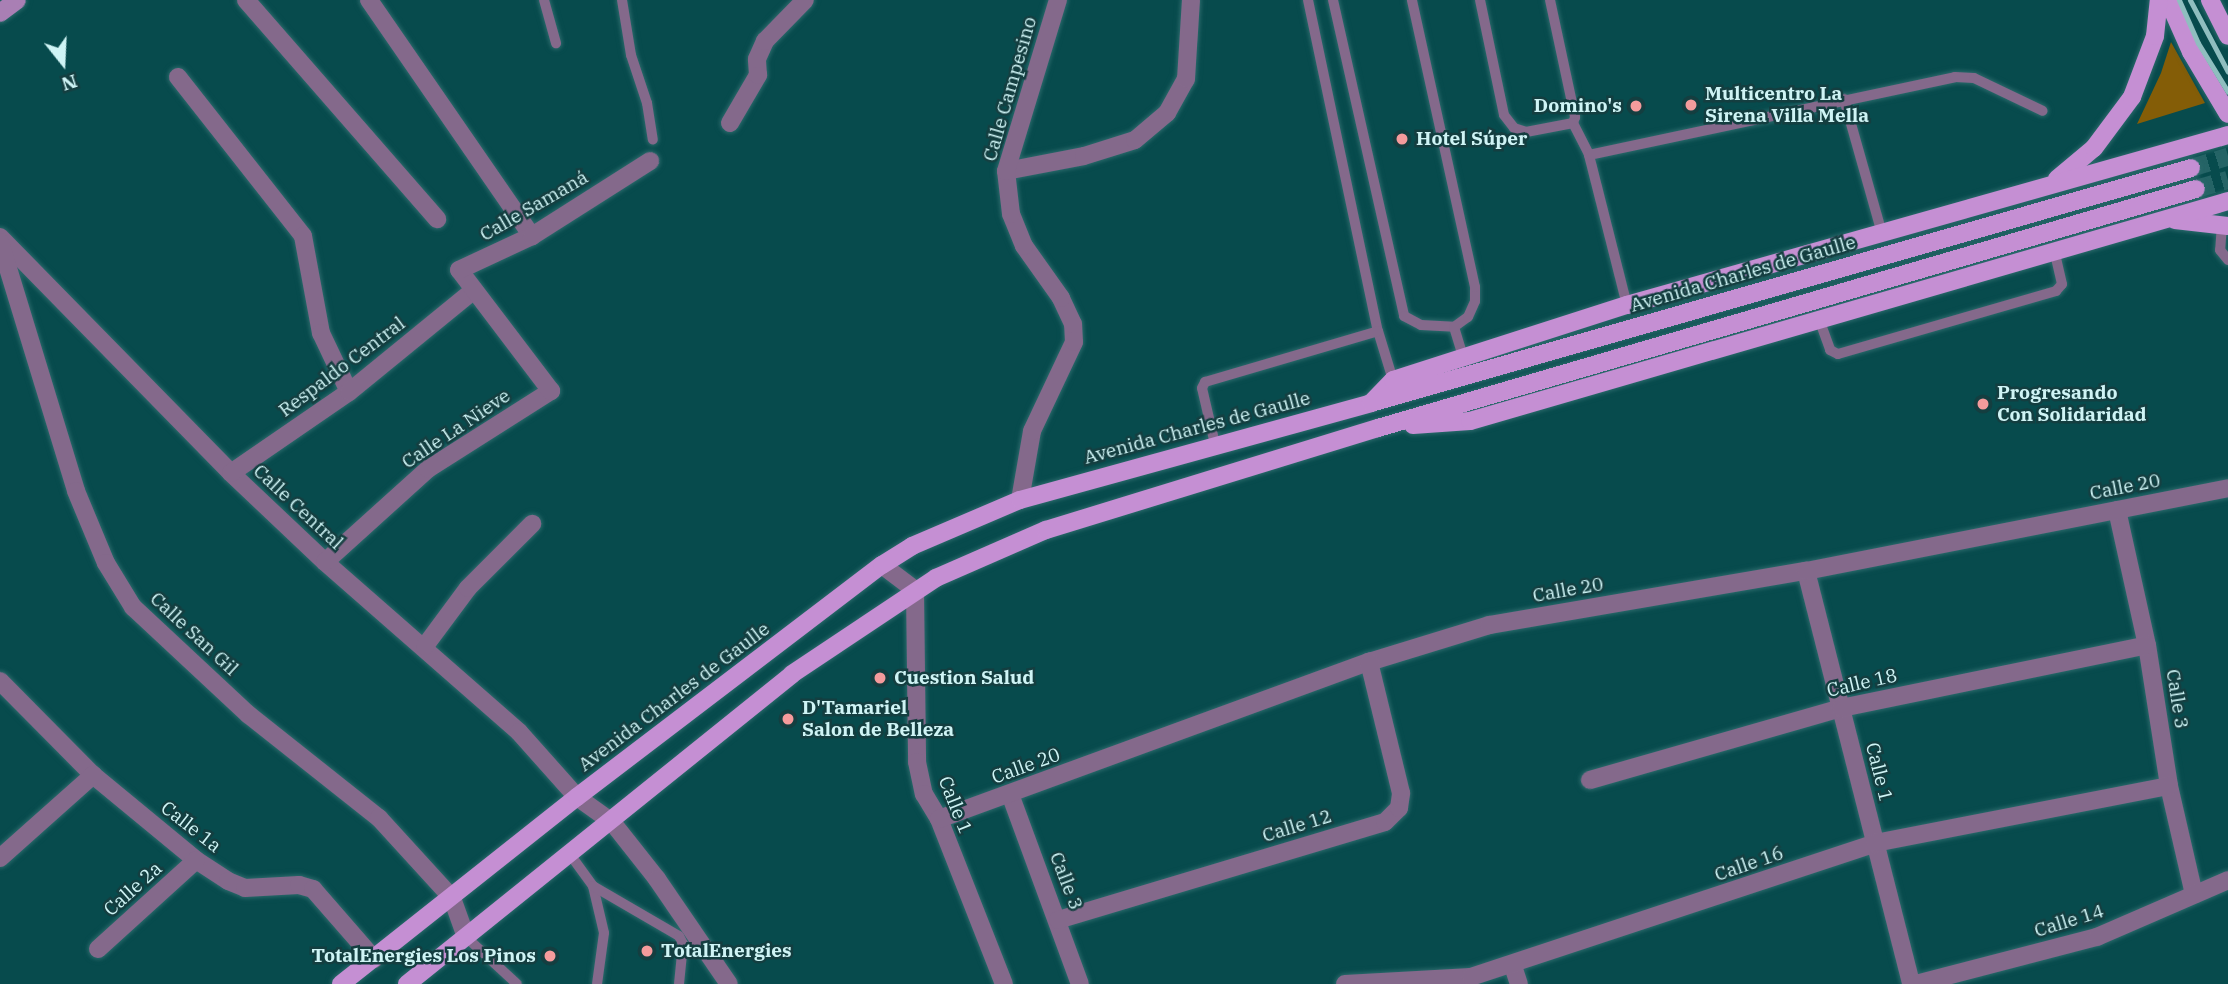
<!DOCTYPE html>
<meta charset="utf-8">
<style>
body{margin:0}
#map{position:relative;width:2228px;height:984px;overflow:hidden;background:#074b4d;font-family:"IBM Plex Serif",serif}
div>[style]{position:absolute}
.green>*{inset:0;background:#845d07}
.primary-tunnel>*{height:18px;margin-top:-9px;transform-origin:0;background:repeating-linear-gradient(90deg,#256466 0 18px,transparent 0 27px)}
.roads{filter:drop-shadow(0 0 2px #2b696b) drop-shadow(0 0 2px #2b696b)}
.lane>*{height:10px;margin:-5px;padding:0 5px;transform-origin:5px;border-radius:5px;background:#84698b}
.street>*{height:18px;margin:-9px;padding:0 9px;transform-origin:9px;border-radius:9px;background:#84698b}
.secondary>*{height:18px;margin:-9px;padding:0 9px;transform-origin:9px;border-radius:9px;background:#a97fb4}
.primary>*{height:18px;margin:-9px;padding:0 9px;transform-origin:9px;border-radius:9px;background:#c58fd3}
.rail>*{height:5px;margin:-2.5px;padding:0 2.5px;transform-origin:2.5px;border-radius:2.5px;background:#8fbebf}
.dots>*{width:19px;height:19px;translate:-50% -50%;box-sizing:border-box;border:4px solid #143e40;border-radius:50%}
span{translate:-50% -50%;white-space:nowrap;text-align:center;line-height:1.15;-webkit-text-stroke:5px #143e40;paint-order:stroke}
.street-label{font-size:19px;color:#cff4f5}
.poi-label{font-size:19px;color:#cff4f5;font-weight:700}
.left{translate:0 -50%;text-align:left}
.right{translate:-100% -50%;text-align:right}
.north{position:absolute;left:28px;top:28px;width:70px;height:70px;-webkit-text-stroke:5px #143e40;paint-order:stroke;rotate:162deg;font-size:19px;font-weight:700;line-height:28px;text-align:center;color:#cff4f5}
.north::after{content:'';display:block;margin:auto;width:24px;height:32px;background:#cff4f5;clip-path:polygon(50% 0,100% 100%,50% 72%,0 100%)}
</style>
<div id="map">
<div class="green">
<div style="clip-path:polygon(2171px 42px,2205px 103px,2137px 124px,2161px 73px)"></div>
</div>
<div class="primary-tunnel">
<div style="left:2191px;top:168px;width:39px;rotate:-17deg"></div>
<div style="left:2196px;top:189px;width:33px;rotate:-16deg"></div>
</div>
<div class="roads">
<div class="lane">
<div style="left:544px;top:0;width:45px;rotate:74.4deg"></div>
<div style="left:622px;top:0;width:56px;rotate:80.7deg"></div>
<div style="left:631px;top:55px;width:51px;rotate:71.6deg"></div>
<div style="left:647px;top:103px;width:37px;rotate:81deg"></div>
<div style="left:1308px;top:0;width:338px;rotate:78.1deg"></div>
<div style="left:1378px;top:331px;width:51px;rotate:73deg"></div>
<div style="left:1333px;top:0;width:324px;rotate:77.3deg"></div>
<div style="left:1404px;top:316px;width:19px;rotate:28deg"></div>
<div style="left:1421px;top:325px;width:33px;rotate:3deg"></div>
<div style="left:1454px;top:327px;width:17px;rotate:-36deg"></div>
<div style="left:1468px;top:317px;width:17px;rotate:-66deg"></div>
<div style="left:1475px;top:301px;width:14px;rotate:-90deg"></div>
<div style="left:1475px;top:287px;width:294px;rotate:-102.4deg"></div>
<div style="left:1480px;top:0;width:117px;rotate:78.2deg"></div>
<div style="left:1504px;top:115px;width:16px;rotate:52deg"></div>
<div style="left:1514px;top:128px;width:13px;rotate:18deg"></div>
<div style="left:1526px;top:132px;width:48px;rotate:-10.8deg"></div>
<div style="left:1550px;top:0;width:120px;rotate:77.9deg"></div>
<div style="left:1575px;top:117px;width:6px;rotate:108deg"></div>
<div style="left:1573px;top:123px;width:36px;rotate:63deg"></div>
<div style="left:1589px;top:155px;width:155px;rotate:75.8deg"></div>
<div style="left:1844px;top:99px;width:139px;rotate:74.2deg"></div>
<div style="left:1589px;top:155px;width:374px;rotate:-12deg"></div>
<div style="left:1955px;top:77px;width:19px;rotate:3deg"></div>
<div style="left:1974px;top:78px;width:76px;rotate:25.6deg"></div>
<div style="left:2222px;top:224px;width:26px;rotate:94deg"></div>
<div style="left:2220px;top:250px;width:13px;rotate:51deg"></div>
<div style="left:1819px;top:319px;width:33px;rotate:70deg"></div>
<div style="left:1830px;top:350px;width:9px;rotate:27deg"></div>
<div style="left:1838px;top:354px;width:227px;rotate:-16.1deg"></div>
<div style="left:2056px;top:291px;width:9px;rotate:-49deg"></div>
<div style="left:2062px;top:284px;width:35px;rotate:-103deg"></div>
<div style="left:1454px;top:327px;width:31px;rotate:73deg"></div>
<div style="left:1215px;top:444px;width:57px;rotate:-103.1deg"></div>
<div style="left:1202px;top:388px;width:7px;rotate:-63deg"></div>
<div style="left:1205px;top:382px;width:180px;rotate:-16.4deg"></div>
<div style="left:569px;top:853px;width:41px;rotate:54deg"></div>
<div style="left:593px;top:886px;width:48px;rotate:76.8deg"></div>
<div style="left:604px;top:933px;width:51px;rotate:97.8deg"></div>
<div style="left:593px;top:886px;width:99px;rotate:30.2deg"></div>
<div style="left:679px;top:936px;width:9px;rotate:63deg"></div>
<div style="left:683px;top:944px;width:40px;rotate:95.7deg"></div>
<div style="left:466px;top:937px;width:69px;rotate:42.7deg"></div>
</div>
<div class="street">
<div style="left:246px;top:0;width:291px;rotate:48.9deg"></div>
<div style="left:369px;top:0;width:287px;rotate:55.4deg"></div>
<div style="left:178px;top:77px;width:202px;rotate:51.8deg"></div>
<div style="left:303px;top:236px;width:99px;rotate:79.5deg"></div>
<div style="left:321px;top:333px;width:65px;rotate:64.6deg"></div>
<div style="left:730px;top:123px;width:56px;rotate:-59.7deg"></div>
<div style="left:758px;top:75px;width:16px;rotate:-94deg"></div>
<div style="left:757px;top:59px;width:20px;rotate:-66deg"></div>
<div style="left:765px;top:41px;width:57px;rotate:-45.7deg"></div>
<div style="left:1006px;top:171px;width:79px;rotate:-10.9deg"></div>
<div style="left:1084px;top:156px;width:53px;rotate:-17.4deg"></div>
<div style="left:1135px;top:140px;width:42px;rotate:-40.2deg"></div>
<div style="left:1167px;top:113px;width:39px;rotate:-61deg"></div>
<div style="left:1186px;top:79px;width:79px;rotate:-86.4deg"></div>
<div style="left:0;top:237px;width:330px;rotate:45.6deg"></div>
<div style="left:231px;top:473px;width:129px;rotate:43.4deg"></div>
<div style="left:325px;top:562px;width:258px;rotate:41.2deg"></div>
<div style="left:519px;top:732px;width:87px;rotate:48.3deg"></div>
<div style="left:577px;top:797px;width:43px;rotate:35.5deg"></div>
<div style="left:612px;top:822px;width:73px;rotate:51.7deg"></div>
<div style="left:657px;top:879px;width:127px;rotate:55.6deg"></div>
<div style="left:0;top:242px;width:260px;rotate:73deg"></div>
<div style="left:76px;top:491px;width:78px;rotate:67.4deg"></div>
<div style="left:106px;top:563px;width:52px;rotate:58.5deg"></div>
<div style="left:133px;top:607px;width:158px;rotate:43deg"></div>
<div style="left:249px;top:715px;width:166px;rotate:38.4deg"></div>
<div style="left:379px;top:818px;width:108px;rotate:47.6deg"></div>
<div style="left:452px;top:898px;width:41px;rotate:70.3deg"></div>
<div style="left:231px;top:473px;width:143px;rotate:-34.5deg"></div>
<div style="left:349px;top:392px;width:161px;rotate:-39.2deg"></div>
<div style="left:1020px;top:500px;width:70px;rotate:-80.1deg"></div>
<div style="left:1032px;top:431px;width:98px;rotate:-64.7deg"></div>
<div style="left:1074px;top:342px;width:18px;rotate:-93deg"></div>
<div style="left:1073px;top:324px;width:29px;rotate:-115deg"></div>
<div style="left:1061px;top:298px;width:64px;rotate:-125.4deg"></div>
<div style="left:1024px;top:246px;width:35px;rotate:-112deg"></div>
<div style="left:1011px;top:214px;width:43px;rotate:-96.6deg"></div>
<div style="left:1006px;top:171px;width:179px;rotate:-73.1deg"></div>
<div style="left:2117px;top:510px;width:138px;rotate:77.5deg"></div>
<div style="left:2147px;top:645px;width:143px;rotate:81.1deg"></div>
<div style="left:2169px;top:786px;width:111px;rotate:77deg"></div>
<div style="left:325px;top:562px;width:139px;rotate:-42.1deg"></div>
<div style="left:428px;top:469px;width:146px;rotate:-32.4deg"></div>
<div style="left:551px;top:391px;width:152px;rotate:-127.2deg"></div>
<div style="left:459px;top:270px;width:81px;rotate:-25deg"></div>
<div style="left:532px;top:236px;width:140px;rotate:-32.4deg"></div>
<div style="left:882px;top:565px;width:41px;rotate:37.1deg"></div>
<div style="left:915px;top:590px;width:172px;rotate:89.3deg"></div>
<div style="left:917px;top:762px;width:33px;rotate:78deg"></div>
<div style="left:924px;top:794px;width:29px;rotate:59deg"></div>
<div style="left:939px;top:819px;width:177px;rotate:68.5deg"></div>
<div style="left:1806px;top:571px;width:426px;rotate:75.7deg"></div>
<div style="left:425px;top:646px;width:72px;rotate:-53.4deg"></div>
<div style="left:468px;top:588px;width:91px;rotate:-45deg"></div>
<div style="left:0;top:681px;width:132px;rotate:45.3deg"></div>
<div style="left:93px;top:775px;width:134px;rotate:39.5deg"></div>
<div style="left:196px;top:860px;width:38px;rotate:33deg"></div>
<div style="left:228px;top:881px;width:18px;rotate:22deg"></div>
<div style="left:245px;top:888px;width:54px;rotate:-3.2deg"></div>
<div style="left:299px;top:885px;width:15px;rotate:16deg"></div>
<div style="left:313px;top:889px;width:93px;rotate:48.9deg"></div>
<div style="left:1590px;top:780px;width:261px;rotate:-16deg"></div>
<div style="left:1841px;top:708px;width:312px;rotate:-11.6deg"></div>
<div style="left:1010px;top:794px;width:202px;rotate:69.8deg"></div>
<div style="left:939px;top:819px;width:458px;rotate:-20.1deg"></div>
<div style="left:1369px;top:662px;width:126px;rotate:-17.1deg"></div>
<div style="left:1489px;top:625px;width:322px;rotate:-9.7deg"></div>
<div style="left:1806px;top:571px;width:430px;rotate:-11.1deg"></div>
<div style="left:0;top:858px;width:125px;rotate:-41.7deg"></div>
<div style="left:1058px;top:920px;width:341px;rotate:-16.7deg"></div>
<div style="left:1385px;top:822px;width:20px;rotate:-45deg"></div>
<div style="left:1399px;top:808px;width:15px;rotate:-82deg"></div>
<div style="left:1401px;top:793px;width:135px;rotate:-103.7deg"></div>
<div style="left:98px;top:949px;width:132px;rotate:-42.2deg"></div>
<div style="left:1513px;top:966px;width:19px;rotate:72deg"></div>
<div style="left:1345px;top:984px;width:126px;rotate:-3.2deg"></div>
<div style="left:1471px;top:977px;width:426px;rotate:-18.3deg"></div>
<div style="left:1875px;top:843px;width:299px;rotate:-11deg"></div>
<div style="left:1916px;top:984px;width:187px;rotate:-14.6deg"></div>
<div style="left:2097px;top:937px;width:143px;rotate:-23.5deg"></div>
</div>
<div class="secondary">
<div style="left:0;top:13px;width:21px;rotate:-37deg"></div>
</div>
<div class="primary">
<div style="left:2168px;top:0;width:57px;rotate:66.1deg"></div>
<div style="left:2191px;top:52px;width:72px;rotate:59.2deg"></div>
<div style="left:2210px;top:0;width:40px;rotate:63.4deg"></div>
<div style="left:2057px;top:179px;width:48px;rotate:-40deg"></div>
<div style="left:2094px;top:148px;width:64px;rotate:-53.3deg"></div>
<div style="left:2132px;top:97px;width:65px;rotate:-69.3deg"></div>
<div style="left:2155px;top:36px;width:36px;rotate:-84deg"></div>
<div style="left:2175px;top:220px;width:53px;rotate:6.5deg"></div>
<div style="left:1371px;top:403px;width:32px;rotate:-46deg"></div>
<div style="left:1393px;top:380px;width:246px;rotate:-17.8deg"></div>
<div style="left:1627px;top:305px;width:625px;rotate:-15.79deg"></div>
<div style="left:1413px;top:425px;width:57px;rotate:-4deg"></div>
<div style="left:1470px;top:421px;width:789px;rotate:-16.18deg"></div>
<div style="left:341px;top:984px;width:301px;rotate:-38.4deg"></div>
<div style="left:577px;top:797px;width:383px;rotate:-37.3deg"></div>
<div style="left:882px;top:565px;width:36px;rotate:-32deg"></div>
<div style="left:912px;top:546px;width:117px;rotate:-23.1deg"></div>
<div style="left:1020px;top:500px;width:364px;rotate:-15.4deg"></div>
<div style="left:1371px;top:403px;width:853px;rotate:-15.99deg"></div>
<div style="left:407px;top:984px;width:494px;rotate:-38.8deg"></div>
<div style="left:792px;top:674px;width:173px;rotate:-33.7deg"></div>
<div style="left:936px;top:578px;width:120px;rotate:-23.6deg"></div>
<div style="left:1046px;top:530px;width:347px;rotate:-17.1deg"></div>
<div style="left:1378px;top:428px;width:852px;rotate:-16.29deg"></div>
</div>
</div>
<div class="rail">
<div style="left:2179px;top:0;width:47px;rotate:66.2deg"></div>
<div style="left:2198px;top:43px;width:57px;rotate:58.5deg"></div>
<div style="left:2190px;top:0;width:81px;rotate:62.2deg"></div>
</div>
<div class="dots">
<div style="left:1691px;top:105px;background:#f59b9c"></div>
<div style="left:1636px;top:106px;background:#f59b9c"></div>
<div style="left:1402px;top:139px;background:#f59b9c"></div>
<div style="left:1983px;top:404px;background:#f59b9c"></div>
<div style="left:880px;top:678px;background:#f59b9c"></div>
<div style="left:788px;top:719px;background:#f59b9c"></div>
<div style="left:647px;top:951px;background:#f59b9c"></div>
<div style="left:550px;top:956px;background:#f59b9c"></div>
</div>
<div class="street-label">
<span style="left:1010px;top:89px;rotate:-74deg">Calle Campesino</span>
<span style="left:534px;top:206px;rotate:-30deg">Calle Samaná</span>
<span style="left:1743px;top:274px;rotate:-16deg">Avenida Charles de Gaulle</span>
<span style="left:342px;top:367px;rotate:-37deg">Respaldo Central</span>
<span style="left:1197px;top:428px;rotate:-15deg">Avenida Charles de Gaulle</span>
<span style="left:456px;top:429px;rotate:-34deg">Calle La Nieve</span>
<span style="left:2125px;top:487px;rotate:-11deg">Calle 20</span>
<span style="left:298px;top:507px;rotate:43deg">Calle Central</span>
<span style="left:1568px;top:590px;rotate:-10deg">Calle 20</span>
<span style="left:194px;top:634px;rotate:43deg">Calle San Gil</span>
<span style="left:1862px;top:683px;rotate:-13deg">Calle 18</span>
<span style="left:674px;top:697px;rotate:-37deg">Avenida Charles de Gaulle</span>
<span style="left:2177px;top:699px;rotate:81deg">Calle 3</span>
<span style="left:1026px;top:766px;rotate:-20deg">Calle 20</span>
<span style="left:1879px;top:772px;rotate:76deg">Calle 1</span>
<span style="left:955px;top:805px;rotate:68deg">Calle 1</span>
<span style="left:1297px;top:826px;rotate:-17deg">Calle 12</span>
<span style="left:191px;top:827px;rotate:38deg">Calle 1a</span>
<span style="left:1749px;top:864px;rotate:-19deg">Calle 16</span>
<span style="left:1066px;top:881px;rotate:69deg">Calle 3</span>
<span style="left:133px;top:889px;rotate:-42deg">Calle 2a</span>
<span style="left:2069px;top:921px;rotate:-17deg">Calle 14</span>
</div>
<div class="poi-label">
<span class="left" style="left:1705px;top:105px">Multicentro La<br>Sirena Villa Mella</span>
<span class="right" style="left:1622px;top:106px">Domino's</span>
<span class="left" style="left:1416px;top:139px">Hotel Súper</span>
<span class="left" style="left:1997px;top:404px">Progresando<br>Con Solidaridad</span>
<span class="left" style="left:894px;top:678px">Cuestion Salud</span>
<span class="left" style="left:802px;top:719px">D'Tamariel<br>Salon de Belleza</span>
<span class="left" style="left:661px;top:951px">TotalEnergies</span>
<span class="right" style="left:536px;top:956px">TotalEnergies Los Pinos</span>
</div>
<div class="north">N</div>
</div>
